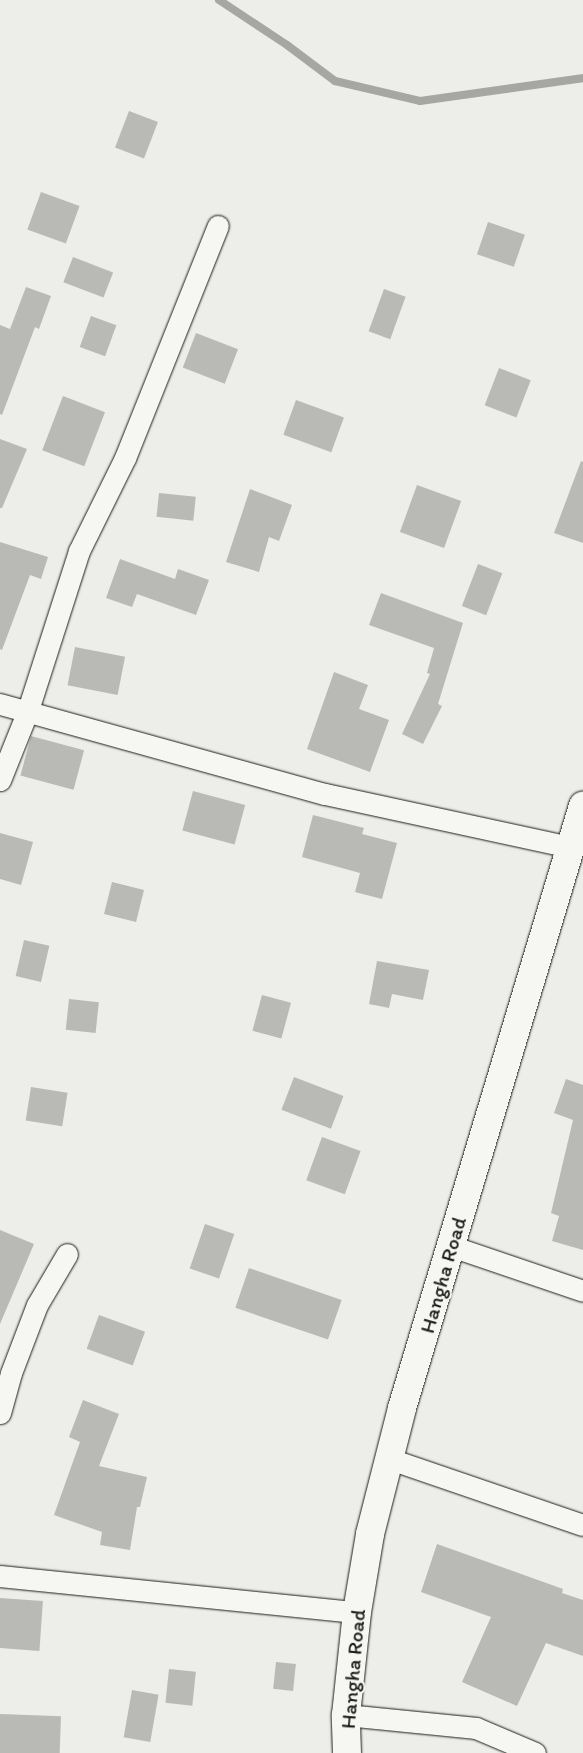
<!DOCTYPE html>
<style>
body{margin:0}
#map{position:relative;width:583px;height:1753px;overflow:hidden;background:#edede9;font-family:Itim,sans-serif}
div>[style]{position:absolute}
.stream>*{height:8px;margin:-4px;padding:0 4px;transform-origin:4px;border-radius:4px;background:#a6a6a3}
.building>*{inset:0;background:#b9b9b6;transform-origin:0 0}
.roads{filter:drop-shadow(0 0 1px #1c1c1c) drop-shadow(0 0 1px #1c1c1c)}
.street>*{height:21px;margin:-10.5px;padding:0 10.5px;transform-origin:10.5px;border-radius:10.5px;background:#f6f6f2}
.highway>*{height:28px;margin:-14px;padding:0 14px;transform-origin:14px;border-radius:14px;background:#f6f6f2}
span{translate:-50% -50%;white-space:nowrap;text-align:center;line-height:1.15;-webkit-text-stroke:4px #f6f6f2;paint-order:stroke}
.street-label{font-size:21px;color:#1c1c1c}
</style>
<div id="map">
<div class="stream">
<div style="left:219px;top:0;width:82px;rotate:33.5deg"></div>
<div style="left:287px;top:45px;width:60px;rotate:36.9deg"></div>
<div style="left:335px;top:81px;width:87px;rotate:13.2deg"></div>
<div style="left:420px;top:101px;width:165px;rotate:-8deg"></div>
</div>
<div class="building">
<div style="left:129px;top:111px;width:31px;height:39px;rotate:21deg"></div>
<div style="left:41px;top:192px;width:41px;height:40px;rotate:20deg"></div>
<div style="left:488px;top:222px;width:39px;height:34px;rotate:19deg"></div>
<div style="left:73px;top:257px;width:43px;height:27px;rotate:21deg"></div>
<div style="clip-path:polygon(26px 287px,51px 296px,39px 329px,35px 327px,2px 415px,0 414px,0 325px,10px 329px)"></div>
<div style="left:384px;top:289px;width:23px;height:45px;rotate:20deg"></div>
<div style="left:91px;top:316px;width:27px;height:33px;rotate:20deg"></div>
<div style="left:196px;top:333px;width:45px;height:37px;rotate:21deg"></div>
<div style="left:499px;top:368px;width:34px;height:40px;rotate:21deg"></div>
<div style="left:63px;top:396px;width:45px;height:58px;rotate:21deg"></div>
<div style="left:296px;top:400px;width:51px;height:37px;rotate:20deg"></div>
<div style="clip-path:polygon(0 439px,27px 449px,2px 508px,0 508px)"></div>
<div style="clip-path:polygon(581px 461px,583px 462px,583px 543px,554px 533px)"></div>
<div style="left:417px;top:485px;width:47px;height:50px;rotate:20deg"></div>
<div style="clip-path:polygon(250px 489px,292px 505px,279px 541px,269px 537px,259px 572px,226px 562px)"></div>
<div style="left:159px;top:493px;width:37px;height:24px;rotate:6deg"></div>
<div style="clip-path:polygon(0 542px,48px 557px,41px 579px,30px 575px,2px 650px,0 649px)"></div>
<div style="clip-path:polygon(120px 559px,175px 579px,178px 569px,209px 580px,196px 615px,137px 594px,132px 607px,106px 598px)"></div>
<div style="left:478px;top:564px;width:26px;height:45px;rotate:21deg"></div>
<div style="clip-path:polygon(381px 593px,463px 623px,438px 704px,442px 706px,423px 744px,402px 734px,430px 674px,427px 673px,434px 648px,369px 625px)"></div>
<div style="left:75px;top:647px;width:51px;height:39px;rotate:11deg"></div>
<div style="clip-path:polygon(334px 672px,368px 685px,359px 709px,389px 720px,370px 772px,307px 749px)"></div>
<div style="left:31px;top:736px;width:55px;height:41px;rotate:15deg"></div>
<div style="left:193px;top:791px;width:54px;height:41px;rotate:15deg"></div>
<div style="clip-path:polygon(313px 815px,364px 828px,362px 834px,397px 843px,382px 899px,355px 892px,360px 873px,302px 857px)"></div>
<div style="clip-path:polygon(0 833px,33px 842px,21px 885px,0 879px)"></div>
<div style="left:112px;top:882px;width:33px;height:33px;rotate:14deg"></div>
<div style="left:24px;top:940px;width:26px;height:37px;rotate:13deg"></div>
<div style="clip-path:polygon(377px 961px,429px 970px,423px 1000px,392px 994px,389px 1008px,369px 1004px)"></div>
<div style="left:262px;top:995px;width:30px;height:37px;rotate:15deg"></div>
<div style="left:69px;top:999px;width:30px;height:31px;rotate:6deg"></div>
<div style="left:294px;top:1077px;width:53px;height:35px;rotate:21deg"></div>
<div style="clip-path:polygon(566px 1079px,583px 1085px,583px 1250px,552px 1241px,559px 1216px,551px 1213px,573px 1120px,554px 1113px)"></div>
<div style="left:31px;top:1087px;width:37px;height:34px;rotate:9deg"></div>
<div style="left:322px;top:1137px;width:41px;height:46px;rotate:20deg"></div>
<div style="left:205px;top:1224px;width:31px;height:47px;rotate:19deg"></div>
<div style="clip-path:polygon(0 1230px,34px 1244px,0 1324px)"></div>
<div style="left:249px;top:1268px;width:98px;height:42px;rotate:19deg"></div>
<div style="left:99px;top:1315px;width:49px;height:36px;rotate:20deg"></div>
<div style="clip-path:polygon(83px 1400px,119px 1414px,99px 1466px,147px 1477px,140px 1507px,137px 1507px,130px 1550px,100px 1545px,102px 1532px,54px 1515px,80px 1442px,69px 1437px)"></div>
<div style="clip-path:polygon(437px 1544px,563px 1589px,562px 1593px,583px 1600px,583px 1656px,546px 1643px,517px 1706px,462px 1682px,491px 1617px,421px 1592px)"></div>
<div style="left:0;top:1598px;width:43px;height:50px;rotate:4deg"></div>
<div style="left:276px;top:1662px;width:20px;height:27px;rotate:6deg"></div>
<div style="left:169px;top:1669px;width:27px;height:34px;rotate:6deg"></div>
<div style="left:132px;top:1690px;width:27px;height:48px;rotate:10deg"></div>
<div style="left:0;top:1714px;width:61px;height:39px;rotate:2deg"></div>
</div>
<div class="roads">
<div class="street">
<div style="left:0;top:704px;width:337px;rotate:15.5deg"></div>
<div style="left:325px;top:794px;width:252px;rotate:12.2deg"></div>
<div style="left:0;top:780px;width:72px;rotate:-68.1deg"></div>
<div style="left:27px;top:713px;width:170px;rotate:-72.2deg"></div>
<div style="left:79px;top:551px;width:104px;rotate:-63.7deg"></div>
<div style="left:125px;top:458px;width:250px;rotate:-68.2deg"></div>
<div style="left:451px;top:1246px;width:139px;rotate:18.8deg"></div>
<div style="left:0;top:1413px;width:41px;rotate:-74.6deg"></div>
<div style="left:11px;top:1373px;width:73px;rotate:-69.1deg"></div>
<div style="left:37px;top:1305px;width:59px;rotate:-59.5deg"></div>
<div style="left:390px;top:1459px;width:204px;rotate:18.9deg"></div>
<div style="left:0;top:1576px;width:359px;rotate:5.8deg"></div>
<div style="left:346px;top:1715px;width:131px;rotate:5.7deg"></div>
<div style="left:476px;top:1728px;width:64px;rotate:23deg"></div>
</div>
<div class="highway">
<div style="left:347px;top:1753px;width:38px;rotate:-92deg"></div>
<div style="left:346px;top:1715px;width:104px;rotate:-83.9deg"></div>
<div style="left:357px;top:1612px;width:79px;rotate:-80.5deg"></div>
<div style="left:370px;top:1534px;width:130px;rotate:-75.7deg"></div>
<div style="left:402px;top:1408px;width:629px;rotate:-73.27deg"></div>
</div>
</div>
<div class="street-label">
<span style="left:443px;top:1275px;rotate:-74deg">Hangha Road</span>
<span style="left:353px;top:1669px;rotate:-85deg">Hangha Road</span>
</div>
</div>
